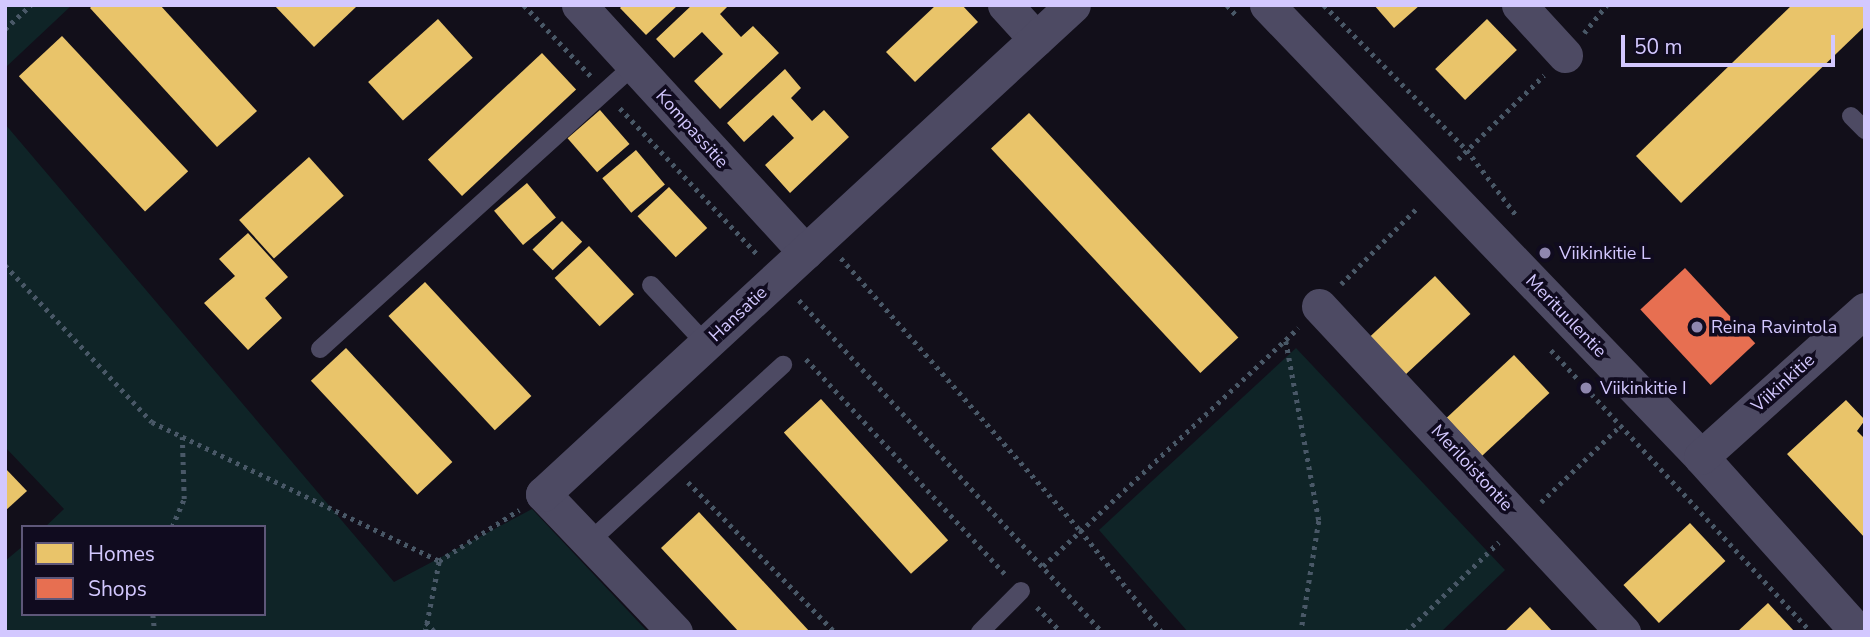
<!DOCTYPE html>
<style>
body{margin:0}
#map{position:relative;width:1870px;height:637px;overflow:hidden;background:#120f1a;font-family:"Nunito Sans",sans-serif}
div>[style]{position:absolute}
.green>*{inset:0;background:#0f2427}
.homes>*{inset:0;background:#e9c46a;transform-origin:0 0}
.shops>*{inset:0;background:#e76f51;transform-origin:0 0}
.path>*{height:4.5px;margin-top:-2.25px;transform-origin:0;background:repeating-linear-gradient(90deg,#495867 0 3.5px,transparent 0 8.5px)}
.service>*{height:18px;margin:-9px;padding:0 9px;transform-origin:9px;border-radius:9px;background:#4d4a63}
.minor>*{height:35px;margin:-17.5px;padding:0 17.5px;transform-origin:17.5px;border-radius:17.5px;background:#4d4a63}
.dots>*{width:19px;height:19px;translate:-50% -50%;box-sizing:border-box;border:4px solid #100b1f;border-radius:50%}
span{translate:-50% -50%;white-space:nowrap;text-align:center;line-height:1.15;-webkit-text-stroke:7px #100b1f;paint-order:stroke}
.street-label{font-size:18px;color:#d3c8ff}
.poi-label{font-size:18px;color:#d3c8ff}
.left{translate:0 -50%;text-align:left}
.frame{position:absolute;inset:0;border:7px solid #d3c8ff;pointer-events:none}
.legend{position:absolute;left:21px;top:525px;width:245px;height:91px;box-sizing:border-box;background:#100b1f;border:2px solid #5e5779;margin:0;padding:9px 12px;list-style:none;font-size:21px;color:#d3c8ff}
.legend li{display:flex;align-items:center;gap:14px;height:35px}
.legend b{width:35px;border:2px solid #5e5779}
.scale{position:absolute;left:1621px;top:35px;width:214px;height:32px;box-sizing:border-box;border:4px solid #d3c8ff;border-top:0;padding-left:9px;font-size:21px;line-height:24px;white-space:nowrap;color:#d3c8ff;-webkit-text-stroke:5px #100b1f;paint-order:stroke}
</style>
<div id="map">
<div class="green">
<div style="clip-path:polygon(5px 5px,72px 5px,5px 68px)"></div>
<div style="clip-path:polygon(5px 124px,394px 582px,532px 509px,648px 632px,5px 632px,5px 561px,23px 546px,23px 614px,264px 614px,264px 527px,45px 527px,64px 509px,5px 447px)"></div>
<div style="clip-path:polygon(1296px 348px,1505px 570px,1441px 632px,1188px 632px,1099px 530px)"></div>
</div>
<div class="homes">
<div style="clip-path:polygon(93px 5px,160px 5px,257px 111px,217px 147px,90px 8px)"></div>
<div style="clip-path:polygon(274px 5px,355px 5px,356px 7px,314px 47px)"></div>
<div style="clip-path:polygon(623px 5px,678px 5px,646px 35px,620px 8px)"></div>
<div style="clip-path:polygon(692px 5px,729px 5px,720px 14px,741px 37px,753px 26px,779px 53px,720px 109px,694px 81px,723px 54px,702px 32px,674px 58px,656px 39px)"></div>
<div style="clip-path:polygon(936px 5px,962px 5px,978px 22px,915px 82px,886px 52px)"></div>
<div style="clip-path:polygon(1374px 5px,1420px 5px,1394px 28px)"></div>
<div style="clip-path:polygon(1792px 5px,1865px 5px,1865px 26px,1681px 203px,1636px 156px)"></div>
<div style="left:438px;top:19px;width:52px;height:94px;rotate:48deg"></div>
<div style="left:1487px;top:19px;width:43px;height:72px;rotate:46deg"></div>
<div style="left:62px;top:36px;width:185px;height:59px;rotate:47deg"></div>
<div style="left:542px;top:53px;width:50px;height:156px;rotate:47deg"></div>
<div style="clip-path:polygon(785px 69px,801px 88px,791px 98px,812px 121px,824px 110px,849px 137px,790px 193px,765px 165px,794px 138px,773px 115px,744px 142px,727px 123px)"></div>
<div style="left:600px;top:110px;width:45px;height:43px;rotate:49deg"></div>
<div style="left:1029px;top:113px;width:307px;height:52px;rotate:47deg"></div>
<div style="left:636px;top:150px;width:45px;height:44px;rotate:50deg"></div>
<div style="left:309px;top:157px;width:52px;height:94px;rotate:48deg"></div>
<div style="left:527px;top:183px;width:45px;height:43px;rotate:50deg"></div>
<div style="left:669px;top:187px;width:56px;height:43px;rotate:47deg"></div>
<div style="left:562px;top:221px;width:29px;height:41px;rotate:46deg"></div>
<div style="clip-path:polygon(248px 233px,288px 277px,265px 298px,282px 318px,248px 350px,204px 303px,235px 276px,219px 259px)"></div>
<div style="left:589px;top:246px;width:66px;height:47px;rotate:47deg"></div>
<div style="left:1435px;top:276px;width:52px;height:92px;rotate:47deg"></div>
<div style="left:425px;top:282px;width:156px;height:50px;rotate:47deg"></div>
<div style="left:346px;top:348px;width:156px;height:48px;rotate:47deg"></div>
<div style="left:1514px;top:355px;width:52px;height:92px;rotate:47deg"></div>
<div style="left:821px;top:399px;width:190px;height:50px;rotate:48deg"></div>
<div style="clip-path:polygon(1846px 400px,1865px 420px,1857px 431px,1865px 439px,1865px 538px,1787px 454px)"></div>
<div style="clip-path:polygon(5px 468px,27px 491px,5px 511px)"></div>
<div style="clip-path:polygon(699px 512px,810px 632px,739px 632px,661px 548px)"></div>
<div style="left:1690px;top:523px;width:52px;height:91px;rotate:47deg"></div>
<div style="clip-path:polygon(1768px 603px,1795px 632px,1737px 632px)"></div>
<div style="clip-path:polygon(1530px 607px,1553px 632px,1504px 632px)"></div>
</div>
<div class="shops">
<div style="left:1685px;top:268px;width:103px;height:61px;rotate:47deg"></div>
</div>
<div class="path">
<div style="left:524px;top:5px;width:98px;rotate:46.7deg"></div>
<div style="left:1227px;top:5px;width:13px;rotate:48deg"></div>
<div style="left:1324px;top:5px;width:204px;rotate:45.4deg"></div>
<div style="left:1467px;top:150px;width:81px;rotate:53deg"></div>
<div style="left:5px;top:29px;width:35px;rotate:-43deg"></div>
<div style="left:1584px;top:33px;width:36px;rotate:-51deg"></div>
<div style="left:620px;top:108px;width:202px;rotate:46.8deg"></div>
<div style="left:1458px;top:159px;width:120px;rotate:-44.3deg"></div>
<div style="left:841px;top:258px;width:362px;rotate:48.7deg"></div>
<div style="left:1080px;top:530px;width:131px;rotate:51.2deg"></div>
<div style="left:5px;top:265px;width:215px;rotate:46.9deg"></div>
<div style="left:152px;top:422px;width:319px;rotate:25.8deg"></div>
<div style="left:1341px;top:284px;width:110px;rotate:-45deg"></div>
<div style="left:799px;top:300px;width:449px;rotate:47.6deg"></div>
<div style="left:1286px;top:341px;width:183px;rotate:79.6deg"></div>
<div style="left:1319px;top:521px;width:112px;rotate:99.2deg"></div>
<div style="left:1551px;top:350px;width:384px;rotate:47.3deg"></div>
<div style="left:806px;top:359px;width:296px;rotate:47.2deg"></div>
<div style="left:688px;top:482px;width:210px;rotate:45.6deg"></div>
<div style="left:1541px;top:502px;width:111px;rotate:-43.9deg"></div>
<div style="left:172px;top:527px;width:30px;rotate:-67deg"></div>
<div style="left:184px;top:499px;width:62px;rotate:-91.8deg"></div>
<div style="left:1043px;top:566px;width:349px;rotate:-43deg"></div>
<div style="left:1037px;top:607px;width:35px;rotate:46deg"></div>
<div style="left:153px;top:614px;width:18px;rotate:84deg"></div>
<div style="left:426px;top:622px;width:13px;rotate:48deg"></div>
<div style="left:425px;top:632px;width:72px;rotate:-78.8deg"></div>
<div style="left:439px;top:561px;width:95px;rotate:-32.5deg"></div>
<div style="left:1406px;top:632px;width:129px;rotate:-44.1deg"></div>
</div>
<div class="service">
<div style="left:1851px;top:116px;width:20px;rotate:45deg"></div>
<div style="left:651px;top:285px;width:81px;rotate:47deg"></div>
<div style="left:320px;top:349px;width:423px;rotate:-42.1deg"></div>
<div style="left:589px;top:542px;width:263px;rotate:-42.4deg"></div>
<div style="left:980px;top:632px;width:58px;rotate:-45deg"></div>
</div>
<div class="minor">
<div style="left:579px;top:5px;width:335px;rotate:47.5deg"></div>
<div style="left:1005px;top:5px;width:46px;rotate:47.6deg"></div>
<div style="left:1267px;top:5px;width:627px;rotate:46.16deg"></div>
<div style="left:1701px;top:457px;width:235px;rotate:48.1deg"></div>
<div style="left:1519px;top:5px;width:68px;rotate:47.4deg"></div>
<div style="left:1319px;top:306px;width:446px;rotate:47deg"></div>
<div style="left:1701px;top:457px;width:220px;rotate:-41.9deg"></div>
<div style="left:675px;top:632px;width:191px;rotate:-133.7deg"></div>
<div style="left:543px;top:494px;width:721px;rotate:-42.7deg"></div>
</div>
<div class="dots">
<div style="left:1545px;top:253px;background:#8f87af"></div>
<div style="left:1697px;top:327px;background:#8f87af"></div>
<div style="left:1586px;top:388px;background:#8f87af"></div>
</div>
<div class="street-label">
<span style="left:692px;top:129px;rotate:48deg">Kompassitie</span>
<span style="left:738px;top:314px;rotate:-43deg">Hansatie</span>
<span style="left:1566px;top:316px;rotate:46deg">Merituulentie</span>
<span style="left:1783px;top:383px;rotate:-42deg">Viikinkitie</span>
<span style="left:1472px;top:468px;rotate:47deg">Meriloistontie</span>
</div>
<div class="poi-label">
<span class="left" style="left:1559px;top:253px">Viikinkitie L</span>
<span class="left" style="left:1711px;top:327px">Reina Ravintola</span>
<span class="left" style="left:1600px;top:388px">Viikinkitie I</span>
</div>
<div class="frame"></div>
<ul class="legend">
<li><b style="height:19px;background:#e9c46a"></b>Homes</li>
<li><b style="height:19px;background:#e76f51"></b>Shops</li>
</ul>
<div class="scale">50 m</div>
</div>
